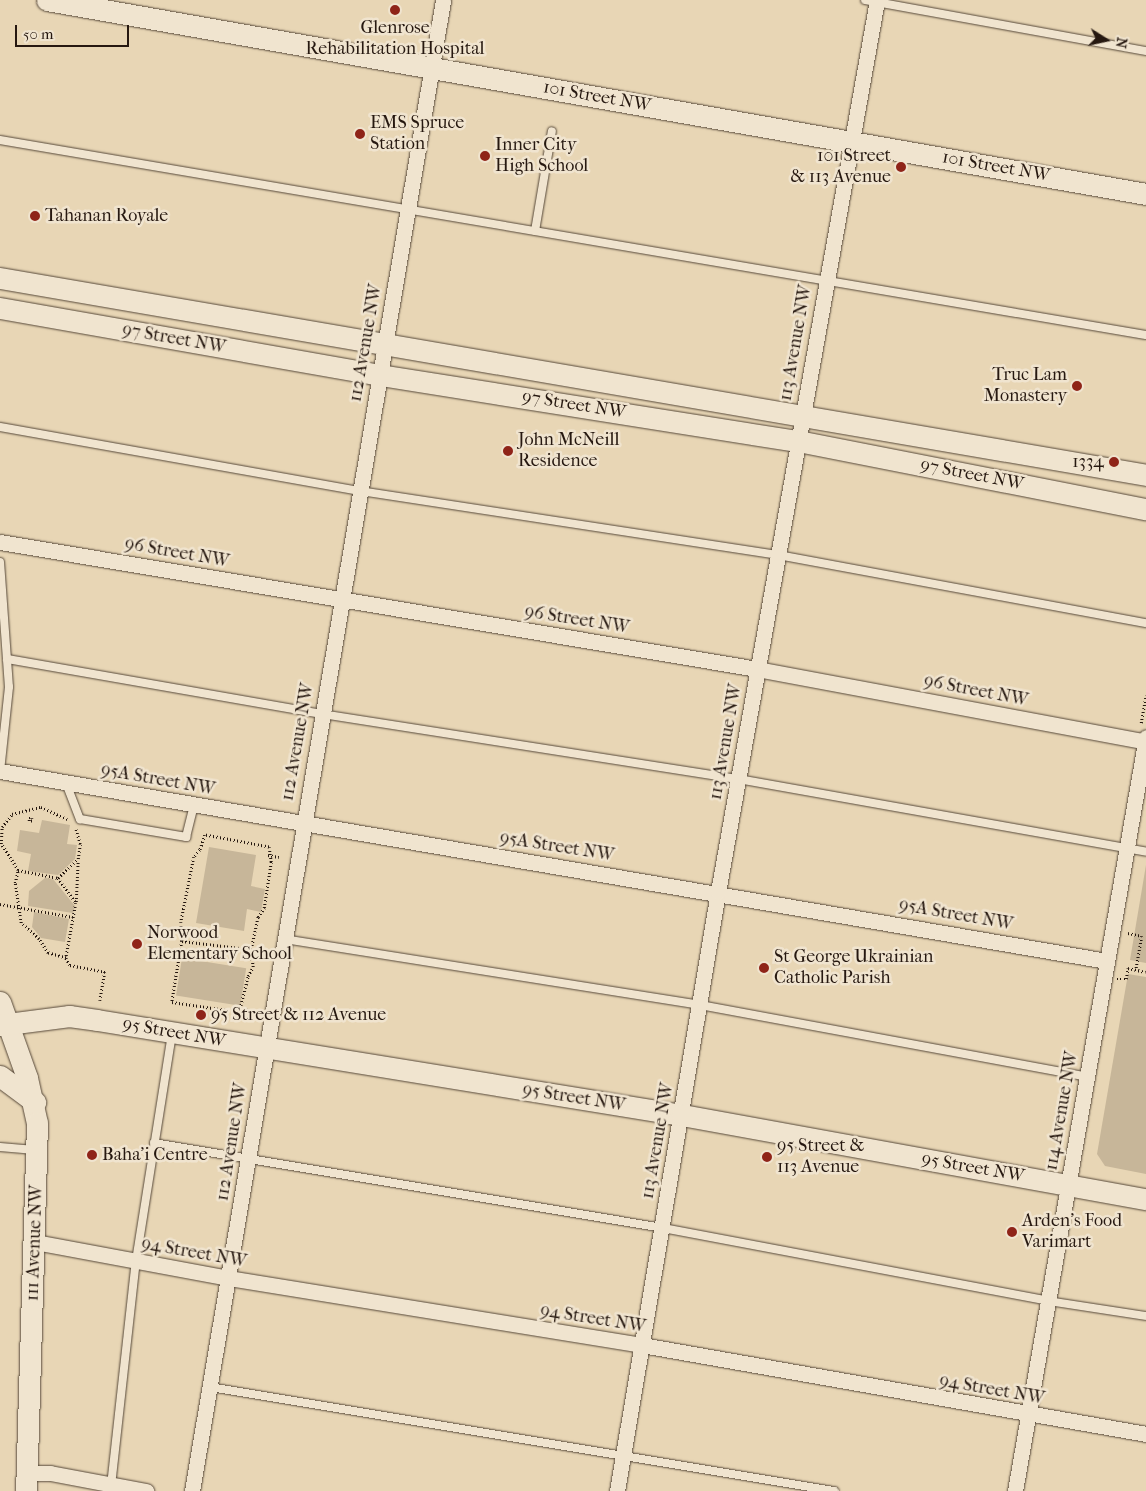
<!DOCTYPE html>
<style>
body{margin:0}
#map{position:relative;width:1146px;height:1491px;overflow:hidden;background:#e8d6b5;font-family:"IM FELL French Canon",serif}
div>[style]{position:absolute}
.green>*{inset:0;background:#c7b699;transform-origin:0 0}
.path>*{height:2.5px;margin-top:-1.25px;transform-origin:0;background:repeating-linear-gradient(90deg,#261810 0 1px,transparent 0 3.5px)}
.path>.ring{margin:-1.25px;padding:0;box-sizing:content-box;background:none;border:2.5px solid #261810;border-radius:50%}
.roads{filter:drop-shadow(0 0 1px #564839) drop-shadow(0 0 1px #564839)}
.lane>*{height:8px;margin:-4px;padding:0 4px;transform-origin:4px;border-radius:4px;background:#f0e4cf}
.street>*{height:15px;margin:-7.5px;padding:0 7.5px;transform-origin:7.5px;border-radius:7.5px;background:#f0e4cf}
.secondary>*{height:21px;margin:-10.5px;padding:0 10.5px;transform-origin:10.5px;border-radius:10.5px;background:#f0e4cf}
.dots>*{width:14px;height:14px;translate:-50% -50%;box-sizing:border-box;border:2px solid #f0e4cf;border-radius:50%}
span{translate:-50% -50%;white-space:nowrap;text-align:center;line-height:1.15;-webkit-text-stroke:5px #f0e4cf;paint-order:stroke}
.poi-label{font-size:18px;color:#261810}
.left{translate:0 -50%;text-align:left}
.right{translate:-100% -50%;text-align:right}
.street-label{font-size:18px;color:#261810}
.north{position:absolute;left:1081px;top:15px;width:50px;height:50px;-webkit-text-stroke:4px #f0e4cf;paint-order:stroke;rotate:100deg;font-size:14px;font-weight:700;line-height:20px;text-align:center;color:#261810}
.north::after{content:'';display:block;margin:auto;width:18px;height:22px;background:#261810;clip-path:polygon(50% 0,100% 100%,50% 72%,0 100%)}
.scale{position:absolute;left:15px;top:25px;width:114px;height:22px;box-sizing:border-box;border:2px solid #261810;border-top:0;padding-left:6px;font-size:15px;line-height:18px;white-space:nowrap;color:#261810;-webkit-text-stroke:4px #f0e4cf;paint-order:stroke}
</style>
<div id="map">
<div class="green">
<div style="clip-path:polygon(42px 820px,70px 825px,67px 844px,77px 845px,75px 859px,58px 875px,28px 871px,31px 854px,17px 851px,20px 830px,39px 833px)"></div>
<div style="clip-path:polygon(209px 847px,256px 855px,251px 886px,265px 889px,261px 912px,247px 909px,244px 931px,196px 923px)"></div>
<div style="clip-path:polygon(1146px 865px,1146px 963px,1130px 960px)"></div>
<div style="clip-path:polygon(45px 878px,53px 879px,75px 906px,73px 913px,28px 906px,29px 891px)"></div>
<div style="clip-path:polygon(34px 912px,69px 919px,65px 942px,41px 938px,32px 927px)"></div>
<div style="left:182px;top:958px;width:65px;height:38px;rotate:9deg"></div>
<div style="clip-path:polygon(1128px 974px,1146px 977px,1146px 1174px,1105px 1166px,1097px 1154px)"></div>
</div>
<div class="path">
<div style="left:1141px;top:723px;width:28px;rotate:-80deg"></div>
<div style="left:29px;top:818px;width:3px"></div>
<div style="left:32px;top:818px;width:3px;rotate:90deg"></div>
<div style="left:32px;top:821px;width:3px;rotate:180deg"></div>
<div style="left:29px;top:821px;width:3px;rotate:-90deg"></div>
<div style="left:268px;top:855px;width:11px;rotate:10deg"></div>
<div style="left:18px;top:870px;width:41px;rotate:11.3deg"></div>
<div style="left:58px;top:878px;width:31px;rotate:54deg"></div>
<div style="left:76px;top:903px;width:56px;rotate:100.3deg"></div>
<div style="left:66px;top:958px;width:8px;rotate:60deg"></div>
<div style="left:70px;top:965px;width:36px;rotate:11deg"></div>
<div style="left:105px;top:972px;width:29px;rotate:100deg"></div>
<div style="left:58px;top:878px;width:28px;rotate:-44deg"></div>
<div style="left:78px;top:859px;width:15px;rotate:-82deg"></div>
<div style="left:80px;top:844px;width:15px;rotate:-106deg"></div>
<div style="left:76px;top:902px;width:42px;rotate:-87.3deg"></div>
<div style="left:0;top:904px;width:74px;rotate:10.1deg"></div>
<div style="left:1128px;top:933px;width:14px;rotate:12deg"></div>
<div style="left:1142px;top:936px;width:35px;rotate:100deg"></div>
<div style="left:182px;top:941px;width:66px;rotate:6.9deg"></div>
<div class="ring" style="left:246.5px;top:948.5px;width:2.5px;height:2.5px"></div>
<div style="left:251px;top:949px;width:33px;rotate:-78deg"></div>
<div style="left:258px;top:917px;width:11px;rotate:-56deg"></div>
<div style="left:264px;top:908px;width:47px;rotate:-81.3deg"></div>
<div style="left:271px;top:862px;width:15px;rotate:-98deg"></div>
<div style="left:269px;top:847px;width:65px;rotate:-169.4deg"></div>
<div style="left:205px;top:835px;width:16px;rotate:108deg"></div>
<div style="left:200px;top:850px;width:9px;rotate:131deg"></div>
<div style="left:194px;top:857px;width:66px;rotate:101.3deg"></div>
<div style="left:181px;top:922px;width:19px;rotate:87deg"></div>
<div style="left:182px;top:941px;width:62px;rotate:99.3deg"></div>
<div style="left:172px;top:1002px;width:68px;rotate:8.5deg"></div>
<div style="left:239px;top:1012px;width:37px;rotate:-76deg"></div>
<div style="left:248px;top:976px;width:10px;rotate:-61deg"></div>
<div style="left:253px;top:967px;width:14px;rotate:-98deg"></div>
<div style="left:66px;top:958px;width:19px;rotate:-164deg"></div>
<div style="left:48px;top:953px;width:17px;rotate:-123deg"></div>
<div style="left:39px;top:939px;width:24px;rotate:-138deg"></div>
<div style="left:21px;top:923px;width:40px;rotate:-98.5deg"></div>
<div style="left:15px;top:883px;width:13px;rotate:-77deg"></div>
<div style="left:18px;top:870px;width:31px;rotate:-123deg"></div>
<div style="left:1px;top:844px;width:17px;rotate:-87deg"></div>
<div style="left:2px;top:827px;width:16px;rotate:-52deg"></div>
<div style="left:12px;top:814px;width:30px;rotate:-14deg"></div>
<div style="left:41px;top:807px;width:29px;rotate:25deg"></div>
<div style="left:1117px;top:979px;width:9px"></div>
<div style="left:1126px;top:979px;width:11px;rotate:-80deg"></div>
<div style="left:1128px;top:968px;width:18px;rotate:13deg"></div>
<div style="left:243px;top:1009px;width:10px;rotate:11deg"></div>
</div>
<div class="roads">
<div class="lane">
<div style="left:865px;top:0;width:286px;rotate:10.3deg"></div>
<div style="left:0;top:140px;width:1162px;rotate:9.66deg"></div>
<div style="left:535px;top:231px;width:101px;rotate:-80.4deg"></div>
<div style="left:0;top:427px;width:366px;rotate:10.1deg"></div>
<div style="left:360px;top:491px;width:423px;rotate:8.7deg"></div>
<div style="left:778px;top:555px;width:374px;rotate:10.5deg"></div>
<div style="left:0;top:562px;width:125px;rotate:85.9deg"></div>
<div style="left:9px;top:687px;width:84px;rotate:96.1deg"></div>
<div style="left:7px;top:659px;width:320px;rotate:9.9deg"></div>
<div style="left:322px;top:714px;width:421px;rotate:8.9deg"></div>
<div style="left:738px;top:779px;width:414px;rotate:10.1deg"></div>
<div style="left:66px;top:783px;width:39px;rotate:69deg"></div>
<div style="left:80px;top:819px;width:108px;rotate:9.6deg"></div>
<div style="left:186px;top:837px;width:33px;rotate:-76deg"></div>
<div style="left:284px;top:939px;width:421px;rotate:9deg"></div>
<div style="left:700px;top:1005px;width:394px;rotate:10.5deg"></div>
<div style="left:154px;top:1143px;width:516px;rotate:9.48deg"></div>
<div style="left:663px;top:1228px;width:392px;rotate:10.7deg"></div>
<div style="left:1048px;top:1301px;width:99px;rotate:8.7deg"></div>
<div style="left:0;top:1147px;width:35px;rotate:5deg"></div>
<div style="left:210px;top:1387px;width:633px;rotate:9.46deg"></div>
<div style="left:111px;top:1486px;width:226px;rotate:-83.7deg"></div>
<div style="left:136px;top:1261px;width:230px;rotate:-81deg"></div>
</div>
<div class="street">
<div style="left:0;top:542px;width:768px;rotate:9.52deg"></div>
<div style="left:757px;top:669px;width:396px;rotate:10.6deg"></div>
<div style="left:0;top:771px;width:1123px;rotate:9.74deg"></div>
<div style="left:35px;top:1242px;width:197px;rotate:10.5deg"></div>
<div style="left:229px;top:1278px;width:418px;rotate:9.2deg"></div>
<div style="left:642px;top:1345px;width:512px;rotate:10.01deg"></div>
<div style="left:26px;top:1473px;width:24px"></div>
<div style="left:50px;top:1473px;width:98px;rotate:10.6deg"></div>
<div style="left:192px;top:1491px;width:1512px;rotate:-80.44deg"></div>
<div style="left:617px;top:1491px;width:607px;rotate:-80.43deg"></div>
<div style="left:718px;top:892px;width:906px;rotate:-79.89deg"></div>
<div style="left:1015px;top:1491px;width:765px;rotate:-80.14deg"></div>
</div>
<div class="secondary">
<div style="left:47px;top:0;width:1116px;rotate:10.01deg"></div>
<div style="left:0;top:278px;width:1163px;rotate:9.75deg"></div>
<div style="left:0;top:308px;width:386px;rotate:10deg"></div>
<div style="left:380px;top:375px;width:423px;rotate:9deg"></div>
<div style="left:798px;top:441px;width:355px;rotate:11.1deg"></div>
<div style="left:0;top:1002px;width:81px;rotate:70.4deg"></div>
<div style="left:27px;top:1078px;width:46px;rotate:77.5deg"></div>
<div style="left:37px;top:1123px;width:368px;rotate:91.7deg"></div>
<div style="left:0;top:1025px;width:70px;rotate:-7.4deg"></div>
<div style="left:69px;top:1016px;width:28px;rotate:8deg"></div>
<div style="left:97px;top:1020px;width:593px;rotate:9.22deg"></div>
<div style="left:682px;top:1115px;width:472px;rotate:10.3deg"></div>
<div style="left:0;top:1076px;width:44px;rotate:36.6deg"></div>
</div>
</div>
<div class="dots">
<div style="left:395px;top:10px;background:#8f2418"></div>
<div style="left:360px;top:134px;background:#8f2418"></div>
<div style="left:485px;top:156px;background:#8f2418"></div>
<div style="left:901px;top:167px;background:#8f2418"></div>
<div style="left:35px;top:216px;background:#8f2418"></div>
<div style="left:1077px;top:386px;background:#8f2418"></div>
<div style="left:508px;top:451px;background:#8f2418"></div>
<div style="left:1114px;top:462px;background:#8f2418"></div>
<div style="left:137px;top:944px;background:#8f2418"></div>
<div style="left:764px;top:968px;background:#8f2418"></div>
<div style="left:201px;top:1015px;background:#8f2418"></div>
<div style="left:92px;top:1155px;background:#8f2418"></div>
<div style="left:767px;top:1157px;background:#8f2418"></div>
<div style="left:1012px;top:1232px;background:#8f2418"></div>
</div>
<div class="poi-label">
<span style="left:395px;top:39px">Glenrose<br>Rehabilitation Hospital</span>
<span class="left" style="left:370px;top:134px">EMS Spruce<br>Station</span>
<span class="left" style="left:495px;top:156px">Inner City<br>High School</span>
<span class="right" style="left:891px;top:167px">101 Street<br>&amp; 113 Avenue</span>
<span class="left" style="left:45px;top:216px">Tahanan Royale</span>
<span class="right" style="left:1067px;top:386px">Truc Lam<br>Monastery</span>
<span class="left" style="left:518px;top:451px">John McNeill<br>Residence</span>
<span class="right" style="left:1104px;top:462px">1334</span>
<span class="left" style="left:147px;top:944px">Norwood<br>Elementary School</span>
<span class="left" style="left:774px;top:968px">St George Ukrainian<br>Catholic Parish</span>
<span class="left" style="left:211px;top:1015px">95 Street &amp; 112 Avenue</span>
<span class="left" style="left:777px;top:1157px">95 Street &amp;<br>113 Avenue</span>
<span class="left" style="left:102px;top:1155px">Baha'i Centre</span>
<span class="left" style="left:1022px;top:1232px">Arden's Food<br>Varimart</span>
</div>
<div class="street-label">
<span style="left:597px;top:97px;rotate:10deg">101 Street NW</span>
<span style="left:996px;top:167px;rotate:10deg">101 Street NW</span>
<span style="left:174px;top:339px;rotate:10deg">97 Street NW</span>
<span style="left:366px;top:343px;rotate:-80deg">112 Avenue NW</span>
<span style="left:796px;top:343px;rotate:-80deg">113 Avenue NW</span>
<span style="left:574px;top:405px;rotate:9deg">97 Street NW</span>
<span style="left:972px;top:475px;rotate:11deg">97 Street NW</span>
<span style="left:177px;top:553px;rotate:10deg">96 Street NW</span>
<span style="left:577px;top:620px;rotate:9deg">96 Street NW</span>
<span style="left:976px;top:691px;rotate:11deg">96 Street NW</span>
<span style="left:298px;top:742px;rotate:-80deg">112 Avenue NW</span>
<span style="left:726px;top:742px;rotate:-80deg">113 Avenue NW</span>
<span style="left:158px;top:780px;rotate:10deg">95A Street NW</span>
<span style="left:557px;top:847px;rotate:9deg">95A Street NW</span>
<span style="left:956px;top:915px;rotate:10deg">95A Street NW</span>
<span style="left:174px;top:1033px;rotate:10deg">95 Street NW</span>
<span style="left:574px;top:1098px;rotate:9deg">95 Street NW</span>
<span style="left:1062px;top:1111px;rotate:-80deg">114 Avenue NW</span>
<span style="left:658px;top:1141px;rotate:-80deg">113 Avenue NW</span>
<span style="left:232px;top:1142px;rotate:-81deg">112 Avenue NW</span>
<span style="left:973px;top:1168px;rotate:10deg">95 Street NW</span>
<span style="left:35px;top:1243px;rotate:-88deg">111 Avenue NW</span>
<span style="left:194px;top:1253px;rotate:10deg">94 Street NW</span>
<span style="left:593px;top:1319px;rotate:9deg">94 Street NW</span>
<span style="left:992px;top:1390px;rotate:10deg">94 Street NW</span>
</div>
<div class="north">N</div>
<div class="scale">50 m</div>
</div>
